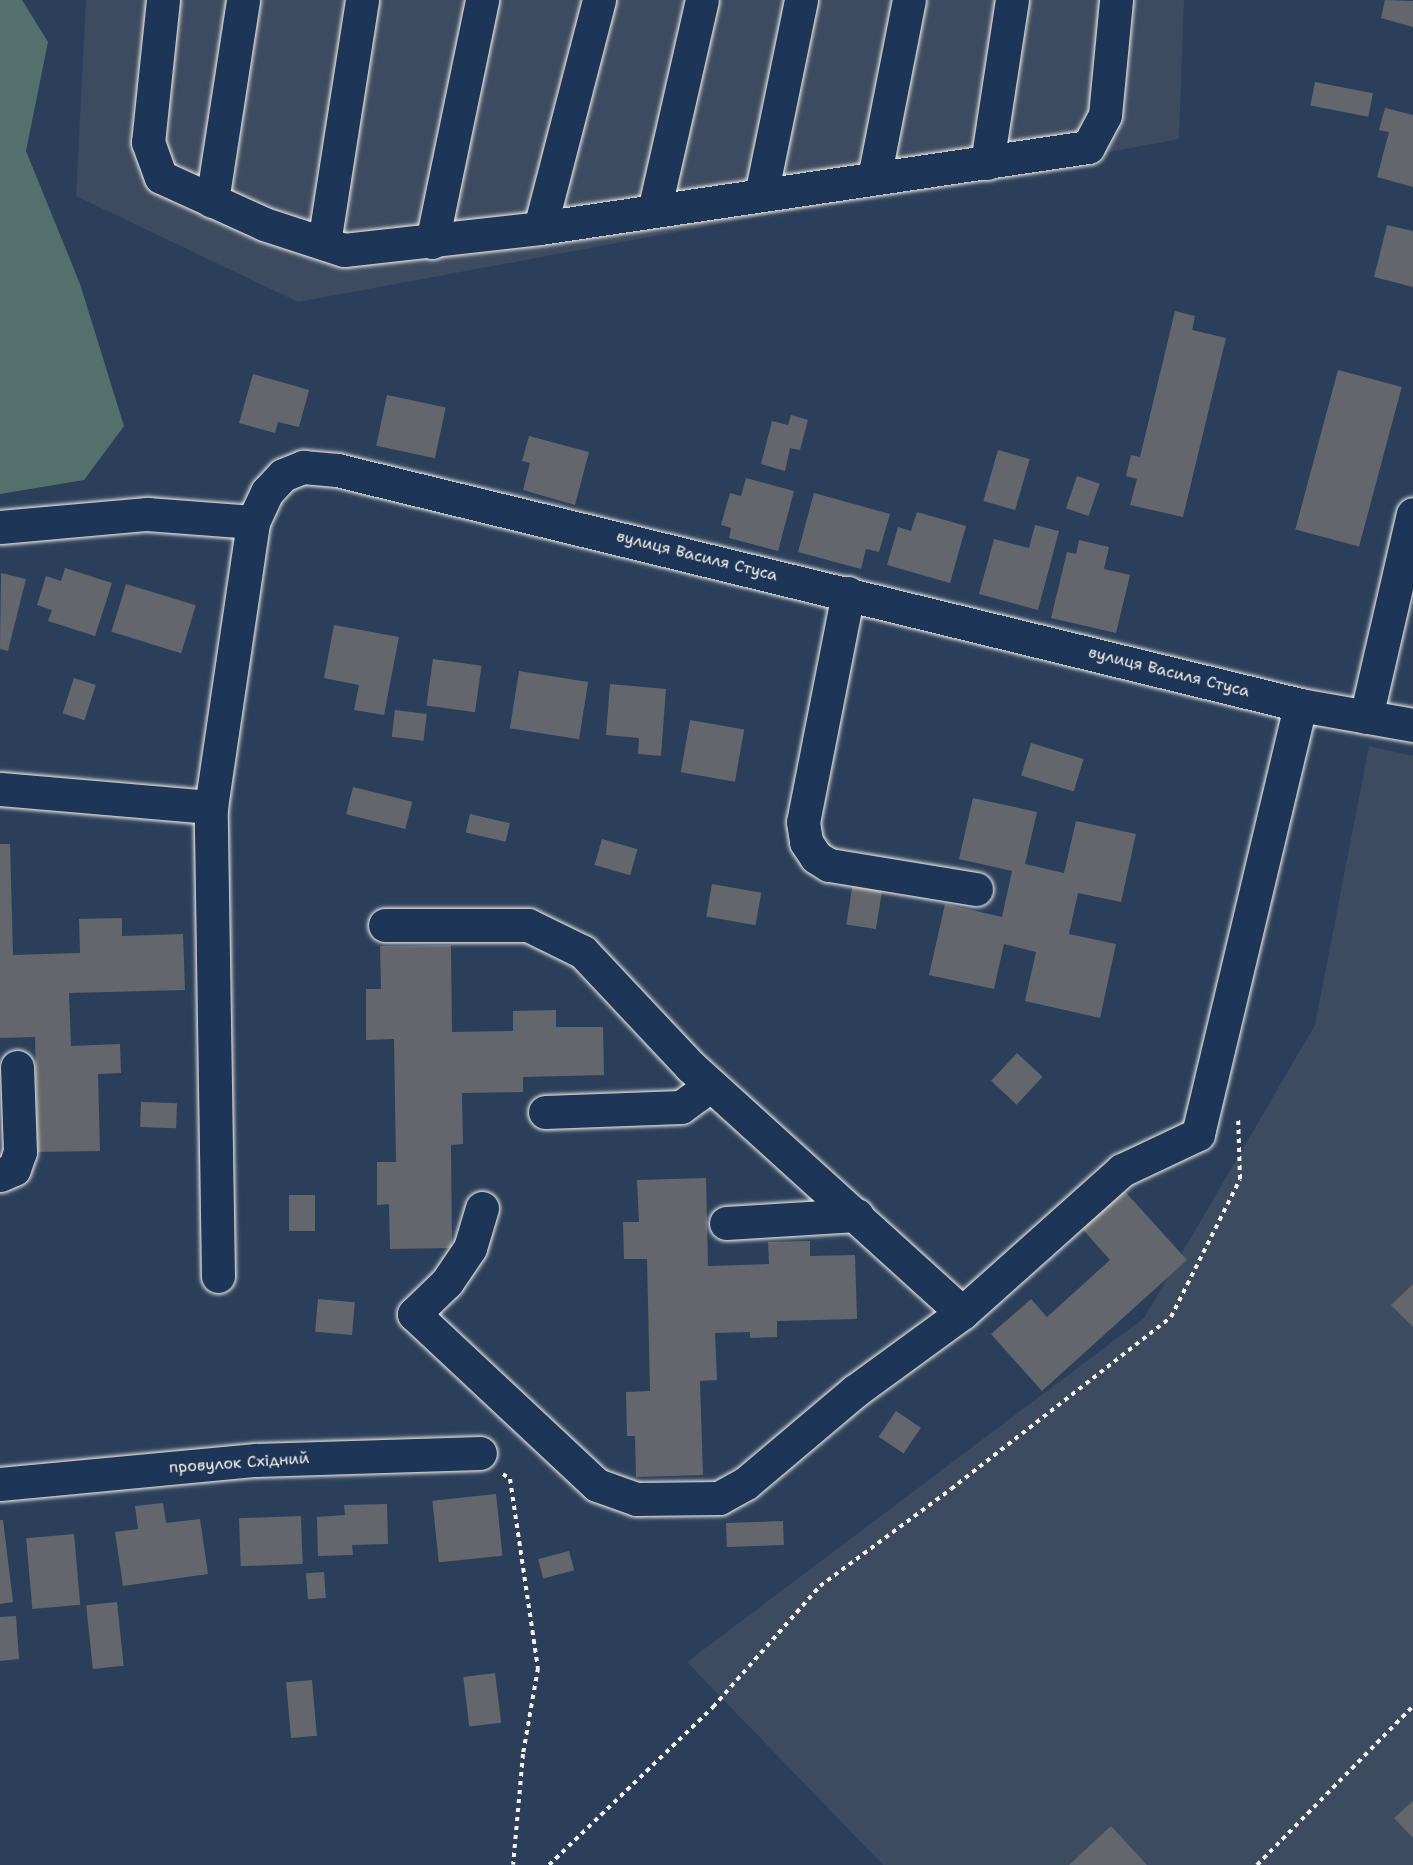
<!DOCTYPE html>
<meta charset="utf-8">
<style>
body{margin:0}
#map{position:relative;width:1413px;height:1865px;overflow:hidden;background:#2b3f5b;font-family:"Shantell Sans",sans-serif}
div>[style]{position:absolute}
.built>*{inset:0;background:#3c4b60}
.green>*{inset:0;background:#54706d}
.building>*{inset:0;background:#64666d;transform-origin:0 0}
.path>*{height:4px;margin-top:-2px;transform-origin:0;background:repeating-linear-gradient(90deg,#f4f1e8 0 4.5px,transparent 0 9px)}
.roads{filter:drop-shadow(0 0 2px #f4f1e8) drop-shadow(0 0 2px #f4f1e8)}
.minor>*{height:33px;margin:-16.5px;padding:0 16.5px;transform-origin:16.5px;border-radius:16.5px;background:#1d3557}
span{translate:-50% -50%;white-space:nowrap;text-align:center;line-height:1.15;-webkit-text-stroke:4.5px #1d3557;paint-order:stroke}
.street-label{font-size:16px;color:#f4f1e8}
</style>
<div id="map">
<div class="built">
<div style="clip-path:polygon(86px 0,1184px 0,1179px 139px,298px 302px,76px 196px)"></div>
<div style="clip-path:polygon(1369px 746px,1413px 756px,1413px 1865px,883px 1865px,687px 1662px,1144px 1318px,1315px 1025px)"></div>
</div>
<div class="green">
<div style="clip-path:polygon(0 0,22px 0,48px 42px,26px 151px,80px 284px,124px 426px,84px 480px,0 494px)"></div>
</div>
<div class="building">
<div style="clip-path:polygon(1385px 0,1413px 1px,1413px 27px,1381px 18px)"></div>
<div style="left:1315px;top:82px;width:59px;height:24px;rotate:11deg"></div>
<div style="clip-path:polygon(1385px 108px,1413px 115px,1413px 187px,1377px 177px,1389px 132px,1379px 130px)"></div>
<div style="clip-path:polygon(1387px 225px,1413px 231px,1413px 287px,1374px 277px)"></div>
<div style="clip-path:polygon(1175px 311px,1195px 316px,1192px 330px,1226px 338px,1183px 517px,1130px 505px,1137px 479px,1126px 476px,1131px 455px,1140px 457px)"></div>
<div style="left:1338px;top:370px;width:66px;height:165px;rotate:15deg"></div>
<div style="clip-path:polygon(253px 374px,309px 390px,299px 427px,278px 422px,275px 433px,239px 423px)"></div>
<div style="left:387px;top:395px;width:60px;height:52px;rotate:12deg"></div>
<div style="clip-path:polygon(791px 415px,808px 420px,800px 450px,790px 448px,785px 471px,761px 464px,772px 421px,788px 425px)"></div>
<div style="clip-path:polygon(529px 436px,589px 452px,575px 505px,523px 490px,530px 463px,522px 461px)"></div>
<div style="left:998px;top:450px;width:33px;height:53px;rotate:16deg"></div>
<div style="left:1077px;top:476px;width:24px;height:34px;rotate:19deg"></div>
<div style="clip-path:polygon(746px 478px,794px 491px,778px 551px,729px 538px,731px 528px,721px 525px,730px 493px,741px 496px)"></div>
<div style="clip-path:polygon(814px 493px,890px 514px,879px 552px,866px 549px,861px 569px,798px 552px)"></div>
<div style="clip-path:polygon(917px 512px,966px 526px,950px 583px,887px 565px,898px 527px,911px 531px)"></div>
<div style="clip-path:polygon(1035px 525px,1059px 531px,1038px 610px,979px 594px,994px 539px,1029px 548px)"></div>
<div style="clip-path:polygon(1079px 540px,1109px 547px,1104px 569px,1130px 575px,1116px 633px,1051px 618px,1067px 552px,1076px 554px)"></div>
<div style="clip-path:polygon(65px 568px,112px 583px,95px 636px,48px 621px,52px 610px,37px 605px,46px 576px,61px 581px)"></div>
<div style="clip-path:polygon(1px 573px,26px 579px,8px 651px,0 649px)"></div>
<div style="left:126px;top:584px;width:73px;height:50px;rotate:17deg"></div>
<div style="clip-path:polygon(334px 625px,399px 637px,384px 715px,354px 710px,359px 685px,324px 678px)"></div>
<div style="left:433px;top:659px;width:49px;height:47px;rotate:8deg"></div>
<div style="left:519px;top:671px;width:70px;height:58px;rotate:9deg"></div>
<div style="left:74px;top:678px;width:23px;height:37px;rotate:18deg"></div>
<div style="clip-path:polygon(610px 684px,666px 689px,661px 756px,638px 754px,639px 738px,606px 735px)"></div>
<div style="left:395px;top:710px;width:32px;height:27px;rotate:7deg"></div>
<div style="left:690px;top:720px;width:55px;height:53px;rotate:10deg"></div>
<div style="left:1031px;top:743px;width:55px;height:34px;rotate:17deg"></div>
<div style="left:353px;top:787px;width:61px;height:28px;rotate:14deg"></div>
<div style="clip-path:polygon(973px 798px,1037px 812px,1025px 864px,1064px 873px,1076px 821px,1136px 834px,1121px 902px,1078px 893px,1069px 934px,1116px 944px,1100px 1018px,1025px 1001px,1036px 952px,1004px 944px,994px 989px,929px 975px,945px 904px,1002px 917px,1012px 871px,959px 859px)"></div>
<div style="left:470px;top:814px;width:41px;height:19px;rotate:13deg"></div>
<div style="left:602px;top:839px;width:37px;height:27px;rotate:16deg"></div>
<div style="clip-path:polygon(0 844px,10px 844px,13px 955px,80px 953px,79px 919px,122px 918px,122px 936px,183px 934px,185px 990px,69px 993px,71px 1046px,120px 1044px,121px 1073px,98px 1074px,100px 1151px,38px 1152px,35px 1037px,0 1038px)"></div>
<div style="left:854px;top:876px;width:30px;height:49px;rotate:9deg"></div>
<div style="left:712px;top:884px;width:50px;height:33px;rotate:10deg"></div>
<div style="clip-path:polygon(451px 945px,452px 1032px,513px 1031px,513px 1011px,556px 1010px,556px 1027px,603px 1027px,604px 1075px,523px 1077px,523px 1092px,462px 1093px,463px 1144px,451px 1145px,452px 1248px,390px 1249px,389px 1204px,377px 1205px,377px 1162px,396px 1162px,394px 1039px,366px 1040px,366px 989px,381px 989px,380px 946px)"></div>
<div style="left:1017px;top:1053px;width:35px;height:38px;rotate:43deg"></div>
<div style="left:141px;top:1102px;width:36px;height:25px;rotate:2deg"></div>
<div style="clip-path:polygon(706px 1178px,708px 1266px,769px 1264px,768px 1242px,810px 1241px,810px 1256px,855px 1255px,857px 1319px,777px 1321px,777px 1337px,750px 1338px,750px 1332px,715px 1333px,717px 1380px,700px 1381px,703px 1475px,636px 1477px,635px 1436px,627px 1436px,626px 1392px,650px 1391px,647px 1259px,624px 1259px,623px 1222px,639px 1222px,637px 1180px)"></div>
<div style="clip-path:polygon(1120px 1186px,1187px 1260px,1042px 1391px,991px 1334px,1031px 1299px,1047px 1317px,1110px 1260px,1078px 1224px)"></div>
<div style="left:289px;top:1195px;width:26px;height:36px"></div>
<div style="clip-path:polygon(1413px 1284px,1413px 1327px,1391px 1305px)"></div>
<div style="left:318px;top:1299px;width:37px;height:33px;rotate:5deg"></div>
<div style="left:896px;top:1411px;width:30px;height:31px;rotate:34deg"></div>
<div style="left:496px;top:1494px;width:62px;height:64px;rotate:84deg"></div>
<div style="clip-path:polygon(163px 1503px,166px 1523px,200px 1519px,208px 1574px,123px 1586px,115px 1532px,138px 1529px,135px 1506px)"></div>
<div style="clip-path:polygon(387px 1504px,388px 1544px,352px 1545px,353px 1555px,318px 1556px,317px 1517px,345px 1515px,344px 1505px)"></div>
<div style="left:301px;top:1516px;width:48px;height:62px;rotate:88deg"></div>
<div style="clip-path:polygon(0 1520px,3px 1520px,13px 1602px,0 1604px)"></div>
<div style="left:783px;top:1521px;width:24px;height:57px;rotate:88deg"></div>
<div style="left:74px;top:1534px;width:71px;height:48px;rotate:85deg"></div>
<div style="left:569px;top:1551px;width:20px;height:32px;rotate:75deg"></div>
<div style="left:324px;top:1572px;width:26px;height:18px;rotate:86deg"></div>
<div style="left:117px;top:1602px;width:64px;height:31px;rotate:84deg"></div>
<div style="clip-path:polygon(16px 1616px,19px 1659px,0 1661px,0 1617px)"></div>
<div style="left:495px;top:1673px;width:50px;height:32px;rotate:83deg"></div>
<div style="left:312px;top:1680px;width:56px;height:26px;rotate:85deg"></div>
<div style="clip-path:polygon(1413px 1801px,1413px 1838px,1394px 1818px)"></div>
<div style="clip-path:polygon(1111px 1826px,1147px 1865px,1069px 1865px)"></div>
</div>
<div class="path">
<div style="left:503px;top:1474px;width:9px;rotate:36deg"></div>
<div style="left:510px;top:1479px;width:191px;rotate:81.6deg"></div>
<div style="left:538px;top:1668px;width:87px;rotate:99.9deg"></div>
<div style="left:523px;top:1754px;width:111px;rotate:95.1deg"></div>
<div style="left:549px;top:1865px;width:228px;rotate:-43.9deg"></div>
<div style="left:713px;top:1707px;width:162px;rotate:-48.5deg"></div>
<div style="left:820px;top:1586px;width:163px;rotate:-36.5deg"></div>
<div style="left:951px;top:1489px;width:279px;rotate:-38deg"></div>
<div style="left:1171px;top:1317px;width:154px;rotate:-63.4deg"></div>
<div style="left:1240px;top:1179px;width:63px;rotate:-91.8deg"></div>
<div style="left:1257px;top:1865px;width:223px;rotate:-45.5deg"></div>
</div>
<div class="roads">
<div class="minor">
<div style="left:163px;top:0;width:143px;rotate:96deg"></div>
<div style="left:148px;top:142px;width:37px;rotate:70deg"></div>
<div style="left:161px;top:177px;width:113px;rotate:24.5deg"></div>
<div style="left:264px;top:224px;width:84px;rotate:18deg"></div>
<div style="left:344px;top:250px;width:197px;rotate:-6.4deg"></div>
<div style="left:540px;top:228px;width:554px;rotate:-8.41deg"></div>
<div style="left:1088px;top:147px;width:36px;rotate:-62deg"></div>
<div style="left:1105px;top:115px;width:116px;rotate:-84.5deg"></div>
<div style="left:987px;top:163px;width:165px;rotate:-81.3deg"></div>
<div style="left:874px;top:178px;width:181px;rotate:-78.9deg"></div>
<div style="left:761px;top:195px;width:199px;rotate:-78.4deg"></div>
<div style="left:212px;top:201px;width:203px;rotate:-81.2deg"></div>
<div style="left:654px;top:211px;width:216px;rotate:-77.2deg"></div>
<div style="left:540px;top:228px;width:236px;rotate:-75.5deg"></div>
<div style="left:432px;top:242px;width:247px;rotate:-78.3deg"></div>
<div style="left:324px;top:243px;width:246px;rotate:-81.1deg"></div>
<div style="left:0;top:527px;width:148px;rotate:-5.1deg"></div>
<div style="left:147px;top:514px;width:106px;rotate:4.3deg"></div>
<div style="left:253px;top:522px;width:33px;rotate:-65deg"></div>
<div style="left:267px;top:492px;width:23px;rotate:-47deg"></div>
<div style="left:283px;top:475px;width:22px;rotate:-22deg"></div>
<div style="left:303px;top:467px;width:34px;rotate:5deg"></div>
<div style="left:337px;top:470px;width:991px;rotate:13.71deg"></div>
<div style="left:1300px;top:705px;width:115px;rotate:10deg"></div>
<div style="left:848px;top:593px;width:233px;rotate:101.1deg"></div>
<div style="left:803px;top:822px;width:20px;rotate:81deg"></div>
<div style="left:806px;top:842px;width:18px;rotate:56deg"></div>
<div style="left:816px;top:857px;width:15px;rotate:32deg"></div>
<div style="left:829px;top:865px;width:149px;rotate:9.3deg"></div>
<div style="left:1366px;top:717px;width:208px;rotate:-77deg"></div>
<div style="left:0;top:789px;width:212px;rotate:4.9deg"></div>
<div style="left:385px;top:925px;width:143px"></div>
<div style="left:528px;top:925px;width:61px;rotate:26.1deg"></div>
<div style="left:583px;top:952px;width:156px;rotate:46.8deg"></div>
<div style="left:690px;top:1066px;width:367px;rotate:42.2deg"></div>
<div style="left:545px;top:1112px;width:136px;rotate:-2.1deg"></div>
<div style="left:681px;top:1107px;width:37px;rotate:-36deg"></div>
<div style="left:0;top:1175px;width:15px;rotate:-23deg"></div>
<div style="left:14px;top:1169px;width:18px;rotate:-71deg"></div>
<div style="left:20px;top:1152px;width:85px;rotate:-92deg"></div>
<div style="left:482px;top:1208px;width:42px;rotate:106.7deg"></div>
<div style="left:470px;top:1248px;width:41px;rotate:124.1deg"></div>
<div style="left:447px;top:1282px;width:46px;rotate:135.9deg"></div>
<div style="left:414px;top:1314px;width:250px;rotate:43.1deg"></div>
<div style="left:597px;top:1485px;width:41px;rotate:19.7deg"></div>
<div style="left:636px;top:1499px;width:83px;rotate:-0.7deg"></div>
<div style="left:719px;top:1498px;width:31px;rotate:-29deg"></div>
<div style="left:746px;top:1483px;width:143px;rotate:-40.2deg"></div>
<div style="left:855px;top:1391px;width:132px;rotate:-36.1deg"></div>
<div style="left:962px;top:1313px;width:215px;rotate:-41.8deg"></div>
<div style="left:1122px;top:1170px;width:84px;rotate:-25.3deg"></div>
<div style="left:1198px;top:1134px;width:441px;rotate:-76.6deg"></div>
<div style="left:726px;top:1223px;width:131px;rotate:-3.5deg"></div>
<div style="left:218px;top:1276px;width:469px;rotate:-90.9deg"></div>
<div style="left:211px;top:807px;width:288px;rotate:-81.6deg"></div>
<div style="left:0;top:1484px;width:257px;rotate:-5.4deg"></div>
<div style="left:256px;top:1460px;width:224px;rotate:-1.8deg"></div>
</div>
</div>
<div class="street-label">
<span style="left:697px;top:556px;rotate:14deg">вулиця Василя Стуса</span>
<span style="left:1169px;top:672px;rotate:14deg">вулиця Василя Стуса</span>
<span style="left:239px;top:1463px;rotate:-4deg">провулок Східний</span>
</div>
</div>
